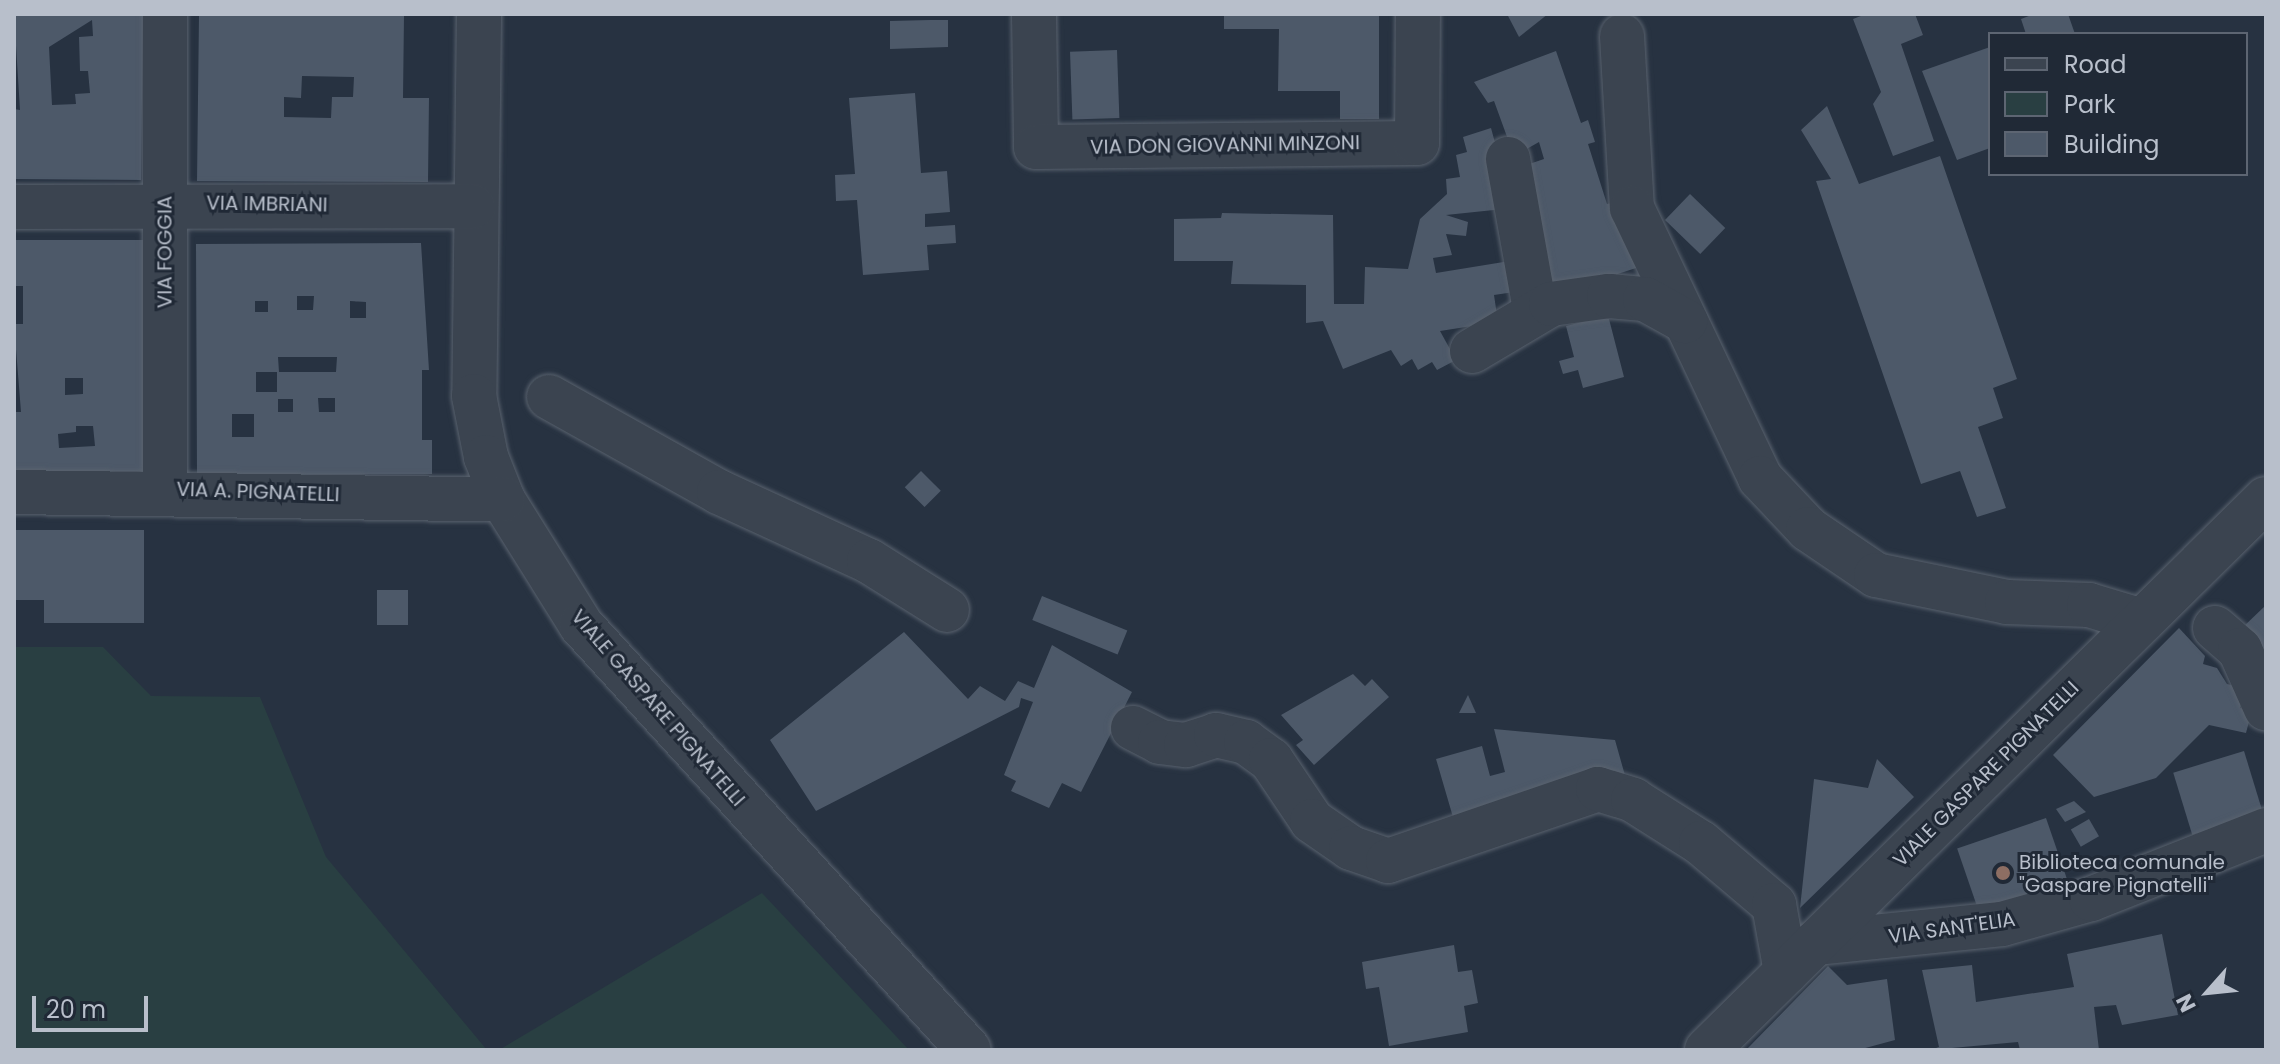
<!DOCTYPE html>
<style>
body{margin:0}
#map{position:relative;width:2280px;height:1064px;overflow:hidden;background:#273241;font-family:Poppins,sans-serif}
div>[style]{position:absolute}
.green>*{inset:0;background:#293f42}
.building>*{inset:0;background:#4d5969;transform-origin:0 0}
.roads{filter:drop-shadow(0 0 2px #59626e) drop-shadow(0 0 2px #59626e)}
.minor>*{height:44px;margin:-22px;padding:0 22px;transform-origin:22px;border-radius:22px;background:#3b4450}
.dots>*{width:22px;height:22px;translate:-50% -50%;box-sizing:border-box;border:4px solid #202936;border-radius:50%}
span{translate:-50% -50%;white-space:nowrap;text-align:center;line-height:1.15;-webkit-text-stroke:6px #202936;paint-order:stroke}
.street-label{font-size:20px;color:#b8bfcb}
.poi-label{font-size:20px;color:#b8bfcb}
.left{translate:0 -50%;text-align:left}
.frame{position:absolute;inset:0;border:16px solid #b8bfcb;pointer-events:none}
.legend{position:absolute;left:1988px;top:32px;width:260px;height:144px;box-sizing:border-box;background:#202936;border:2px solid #5d6572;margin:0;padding:10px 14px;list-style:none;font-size:24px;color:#b8bfcb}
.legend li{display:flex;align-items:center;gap:16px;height:40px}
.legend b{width:40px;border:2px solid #5d6572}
.north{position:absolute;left:2168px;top:952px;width:80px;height:80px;-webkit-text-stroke:6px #202936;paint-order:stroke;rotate:243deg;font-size:22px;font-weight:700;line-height:32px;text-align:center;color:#b8bfcb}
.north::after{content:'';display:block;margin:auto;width:28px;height:36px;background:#b8bfcb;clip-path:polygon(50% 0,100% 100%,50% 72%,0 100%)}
.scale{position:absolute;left:32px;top:996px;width:116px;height:36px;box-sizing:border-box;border:4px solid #b8bfcb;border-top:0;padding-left:10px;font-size:24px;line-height:28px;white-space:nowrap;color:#b8bfcb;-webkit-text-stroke:6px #202936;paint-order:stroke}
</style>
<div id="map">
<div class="green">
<div style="clip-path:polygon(14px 647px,103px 647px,151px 696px,260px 697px,326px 857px,487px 1050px,14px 1050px)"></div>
<div style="clip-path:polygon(762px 893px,909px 1050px,499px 1050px,509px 1044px)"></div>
</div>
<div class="building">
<div style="clip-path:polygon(evenodd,14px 14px,143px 14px,141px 180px,14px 179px,14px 109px,20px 110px,14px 14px,92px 20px,93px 36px,79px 37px,80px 71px,88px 71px,90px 93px,75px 94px,76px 104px,52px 105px,49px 47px,92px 20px)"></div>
<div style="clip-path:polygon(evenodd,199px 14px,404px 16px,403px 98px,429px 98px,428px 182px,197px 181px,199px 14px,302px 76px,354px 77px,353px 97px,332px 97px,331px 118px,284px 117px,284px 97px,301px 98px,302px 76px)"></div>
<div style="clip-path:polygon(1224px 14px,1379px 14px,1379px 119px,1340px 119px,1340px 91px,1278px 91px,1279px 29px,1224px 29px)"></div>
<div style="clip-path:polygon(1507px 14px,1548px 14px,1519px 37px)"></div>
<div style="clip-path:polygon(1866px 14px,1915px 14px,1923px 35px,1901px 44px,1934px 141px,1893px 156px,1873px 104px,1881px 92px,1853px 19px)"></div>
<div style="clip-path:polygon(2034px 14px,2068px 14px,2075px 34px,2026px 34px,2021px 19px)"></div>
<div style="clip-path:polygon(930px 20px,948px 20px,948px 47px,890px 49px,890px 21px)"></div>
<div style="clip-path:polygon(1990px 47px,1990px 148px,1957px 160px,1922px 71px)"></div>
<div style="left:1117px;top:50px;width:68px;height:47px;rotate:88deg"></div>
<div style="clip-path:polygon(1556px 51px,1581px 123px,1588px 120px,1595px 142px,1588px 144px,1607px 204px,1618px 201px,1639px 267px,1551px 296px,1517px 168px,1544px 159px,1539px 142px,1514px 156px,1494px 101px,1488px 103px,1474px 82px)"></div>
<div style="clip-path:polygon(915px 93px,921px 173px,947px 171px,950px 212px,925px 214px,925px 227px,955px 225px,956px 243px,927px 245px,929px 270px,863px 275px,857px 200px,836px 201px,835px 175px,855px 174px,849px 98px)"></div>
<div style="clip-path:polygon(1827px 106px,1859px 184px,1940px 156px,2017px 379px,1993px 388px,2003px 418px,1978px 427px,2006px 508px,1977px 517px,1960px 471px,1921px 484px,1816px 181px,1831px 179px,1801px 130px)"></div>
<div style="clip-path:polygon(1491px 128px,1513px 208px,1446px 215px,1468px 222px,1466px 236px,1446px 234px,1452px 255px,1433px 258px,1436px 273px,1522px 259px,1528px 290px,1494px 295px,1498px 322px,1440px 331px,1456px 360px,1437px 370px,1432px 362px,1418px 370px,1412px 359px,1401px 366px,1391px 350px,1343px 369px,1323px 321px,1306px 323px,1306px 285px,1231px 284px,1233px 261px,1174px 261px,1174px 219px,1221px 218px,1222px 213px,1333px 215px,1334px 304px,1364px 304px,1365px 267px,1408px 269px,1420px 219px,1447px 194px,1446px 179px,1460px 177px,1456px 155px,1467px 152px,1463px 137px)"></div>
<div style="left:1690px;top:194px;width:49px;height:36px;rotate:44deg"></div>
<div style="clip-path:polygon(evenodd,14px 240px,144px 240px,144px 471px,14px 471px,14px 412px,21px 412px,14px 324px,23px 324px,23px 286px,14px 286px,14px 240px,65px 378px,83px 378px,83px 394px,65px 395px,65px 378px,14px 240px,76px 426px,93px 426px,95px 446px,59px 448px,58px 434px,76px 432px,76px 426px)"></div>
<div style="clip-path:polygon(evenodd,421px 243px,429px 370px,422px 370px,422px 440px,432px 440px,432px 474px,197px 475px,196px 244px,421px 243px,297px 296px,314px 296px,313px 310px,297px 310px,297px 296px,421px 243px,255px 301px,268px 301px,268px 312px,255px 312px,255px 301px,421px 243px,350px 301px,366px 302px,366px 318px,350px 318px,350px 301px,421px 243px,278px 357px,337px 357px,336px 372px,277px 372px,277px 392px,256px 392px,256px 372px,279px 372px,278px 357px,421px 243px,318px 398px,335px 398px,335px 412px,319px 412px,318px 398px,421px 243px,278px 399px,293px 399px,293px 412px,278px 412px,278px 399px,421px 243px,232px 414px,254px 414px,254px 437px,232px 437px,232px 414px)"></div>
<div style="clip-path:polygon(1594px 319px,1609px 319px,1624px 377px,1583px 388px,1578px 370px,1563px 374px,1559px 361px,1574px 357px,1566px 326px)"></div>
<div style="left:921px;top:471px;width:28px;height:23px;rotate:45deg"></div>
<div style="clip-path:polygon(14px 530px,144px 530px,144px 623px,44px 623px,44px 600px,14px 600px)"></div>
<div style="left:377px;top:590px;width:31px;height:35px"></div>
<div style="left:1042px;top:596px;width:92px;height:26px;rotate:22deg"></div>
<div style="clip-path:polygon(2266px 605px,2266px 654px,2241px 629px)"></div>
<div style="clip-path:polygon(2179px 628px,2205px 656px,2203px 664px,2217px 668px,2227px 684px,2244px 688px,2240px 708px,2252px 710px,2246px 733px,2209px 725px,2156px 778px,2094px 797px,2053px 755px)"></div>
<div style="clip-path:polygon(904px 632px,968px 699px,980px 686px,1005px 701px,1018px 681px,1034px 688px,1052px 645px,1132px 692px,1081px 792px,1062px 783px,1049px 808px,1011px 791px,1016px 781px,1004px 775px,1033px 702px,1021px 698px,1019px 707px,816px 811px,770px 740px)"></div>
<div style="clip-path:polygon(1353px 674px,1365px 686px,1372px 679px,1389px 697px,1314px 765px,1296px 745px,1303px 740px,1281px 715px)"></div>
<div style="clip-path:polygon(1468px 695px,1476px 713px,1459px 713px)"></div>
<div style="clip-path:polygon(1494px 729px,1615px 740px,1626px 779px,1455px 824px,1436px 759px,1482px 746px,1490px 776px,1505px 772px)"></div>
<div style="left:2244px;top:751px;width:65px;height:74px;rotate:73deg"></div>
<div style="clip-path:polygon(1877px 759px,1914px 797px,1800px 908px,1814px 779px,1868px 788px)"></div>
<div style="clip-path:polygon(2074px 801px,2086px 812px,2065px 822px,2056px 809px)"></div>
<div style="left:2046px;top:818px;width:71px;height:94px;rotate:71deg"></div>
<div style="left:2089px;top:819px;width:20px;height:21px;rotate:60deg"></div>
<div style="clip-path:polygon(2162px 934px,2178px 1015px,2122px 1025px,2116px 1005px,2094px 1007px,2099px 1050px,2020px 1050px,2018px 1042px,1930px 1050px,1939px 1047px,1922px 970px,1972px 965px,1976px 1002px,2074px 987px,2067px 954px)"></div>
<div style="clip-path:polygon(1454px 945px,1458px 972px,1472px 970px,1478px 1003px,1464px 1006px,1468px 1032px,1389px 1046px,1379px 987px,1366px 989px,1362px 962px)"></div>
<div style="clip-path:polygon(1828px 966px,1847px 985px,1887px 979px,1895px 1040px,1858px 1050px,1746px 1050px)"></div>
</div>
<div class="roads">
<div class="minor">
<div style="left:479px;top:14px;width:382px;rotate:90.7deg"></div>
<div style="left:474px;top:396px;width:62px;rotate:78.9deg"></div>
<div style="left:486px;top:457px;width:46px;rotate:68.4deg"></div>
<div style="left:503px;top:500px;width:147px;rotate:58deg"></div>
<div style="left:581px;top:625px;width:575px;rotate:47.61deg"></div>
<div style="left:1034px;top:14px;width:133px;rotate:89.1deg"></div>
<div style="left:1036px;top:147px;width:381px;rotate:-0.6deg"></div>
<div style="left:1417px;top:143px;width:129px;rotate:-89.6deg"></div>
<div style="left:1622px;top:36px;width:172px;rotate:86.7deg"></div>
<div style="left:1632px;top:208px;width:299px;rotate:64.6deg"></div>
<div style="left:1760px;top:478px;width:70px;rotate:46.7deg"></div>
<div style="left:1808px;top:529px;width:82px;rotate:34.1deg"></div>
<div style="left:1876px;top:575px;width:134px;rotate:11.6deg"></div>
<div style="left:2007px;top:602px;width:82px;rotate:2.1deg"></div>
<div style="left:2089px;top:605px;width:55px;rotate:16.8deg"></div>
<div style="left:1508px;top:159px;width:152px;rotate:79.8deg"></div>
<div style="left:14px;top:207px;width:459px;rotate:-0.1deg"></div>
<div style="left:1472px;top:351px;width:92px;rotate:-30.7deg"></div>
<div style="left:1551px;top:304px;width:59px;rotate:-7.9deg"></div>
<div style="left:1609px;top:296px;width:36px;rotate:5deg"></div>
<div style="left:1645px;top:299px;width:46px;rotate:28.8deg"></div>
<div style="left:549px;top:397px;width:195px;rotate:29.2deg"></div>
<div style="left:719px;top:492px;width:165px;rotate:24.7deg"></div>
<div style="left:869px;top:561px;width:92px;rotate:32.1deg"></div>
<div style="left:165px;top:490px;width:476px;rotate:-90deg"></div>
<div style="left:14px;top:492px;width:489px;rotate:0.9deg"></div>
<div style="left:2215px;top:628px;width:33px;rotate:41deg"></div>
<div style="left:2240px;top:650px;width:64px;rotate:65.9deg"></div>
<div style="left:1133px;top:728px;width:30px;rotate:27deg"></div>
<div style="left:1160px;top:742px;width:26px;rotate:7deg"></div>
<div style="left:1186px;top:745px;width:32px;rotate:-18deg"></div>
<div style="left:1216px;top:735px;width:31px;rotate:13deg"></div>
<div style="left:1246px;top:742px;width:31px;rotate:36deg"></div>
<div style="left:1271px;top:760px;width:73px;rotate:56.1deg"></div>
<div style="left:1312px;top:821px;width:47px;rotate:34.7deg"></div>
<div style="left:1351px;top:848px;width:39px;rotate:19deg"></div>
<div style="left:1388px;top:861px;width:222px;rotate:-18.9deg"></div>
<div style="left:1598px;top:789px;width:37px;rotate:17deg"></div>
<div style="left:1633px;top:800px;width:80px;rotate:32.3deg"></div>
<div style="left:1701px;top:843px;width:96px;rotate:40.3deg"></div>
<div style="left:1774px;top:905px;width:68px;rotate:79.8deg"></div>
<div style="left:1815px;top:943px;width:188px;rotate:-5.8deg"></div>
<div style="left:2002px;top:924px;width:92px;rotate:-15.7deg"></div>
<div style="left:2091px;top:899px;width:188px;rotate:-21.5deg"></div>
<div style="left:1707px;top:1050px;width:785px;rotate:-44.59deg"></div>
</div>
</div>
<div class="dots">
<div style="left:2003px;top:873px;background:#8d6e63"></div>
</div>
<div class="street-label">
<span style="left:1225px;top:145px;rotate:-1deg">VIA DON GIOVANNI MINZONI</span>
<span style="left:267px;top:204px;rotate:1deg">VIA IMBRIANI</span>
<span style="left:165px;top:252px;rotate:-90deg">VIA FOGGIA</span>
<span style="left:258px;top:492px;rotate:2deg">VIA A. PIGNATELLI</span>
<span style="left:658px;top:708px;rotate:49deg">VIALE GASPARE PIGNATELLI</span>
<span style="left:1986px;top:774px;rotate:-45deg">VIALE GASPARE PIGNATELLI</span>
<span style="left:1952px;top:928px;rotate:-8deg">VIA SANT'ELIA</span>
</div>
<div class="poi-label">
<span class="left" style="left:2019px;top:874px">Biblioteca comunale<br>"Gaspare Pignatelli"</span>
</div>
<div class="frame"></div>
<ul class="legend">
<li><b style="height:10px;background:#3b4450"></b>Road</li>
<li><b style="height:22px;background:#293f42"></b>Park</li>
<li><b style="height:22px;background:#4d5969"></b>Building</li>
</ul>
<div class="north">N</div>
<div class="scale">20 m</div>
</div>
